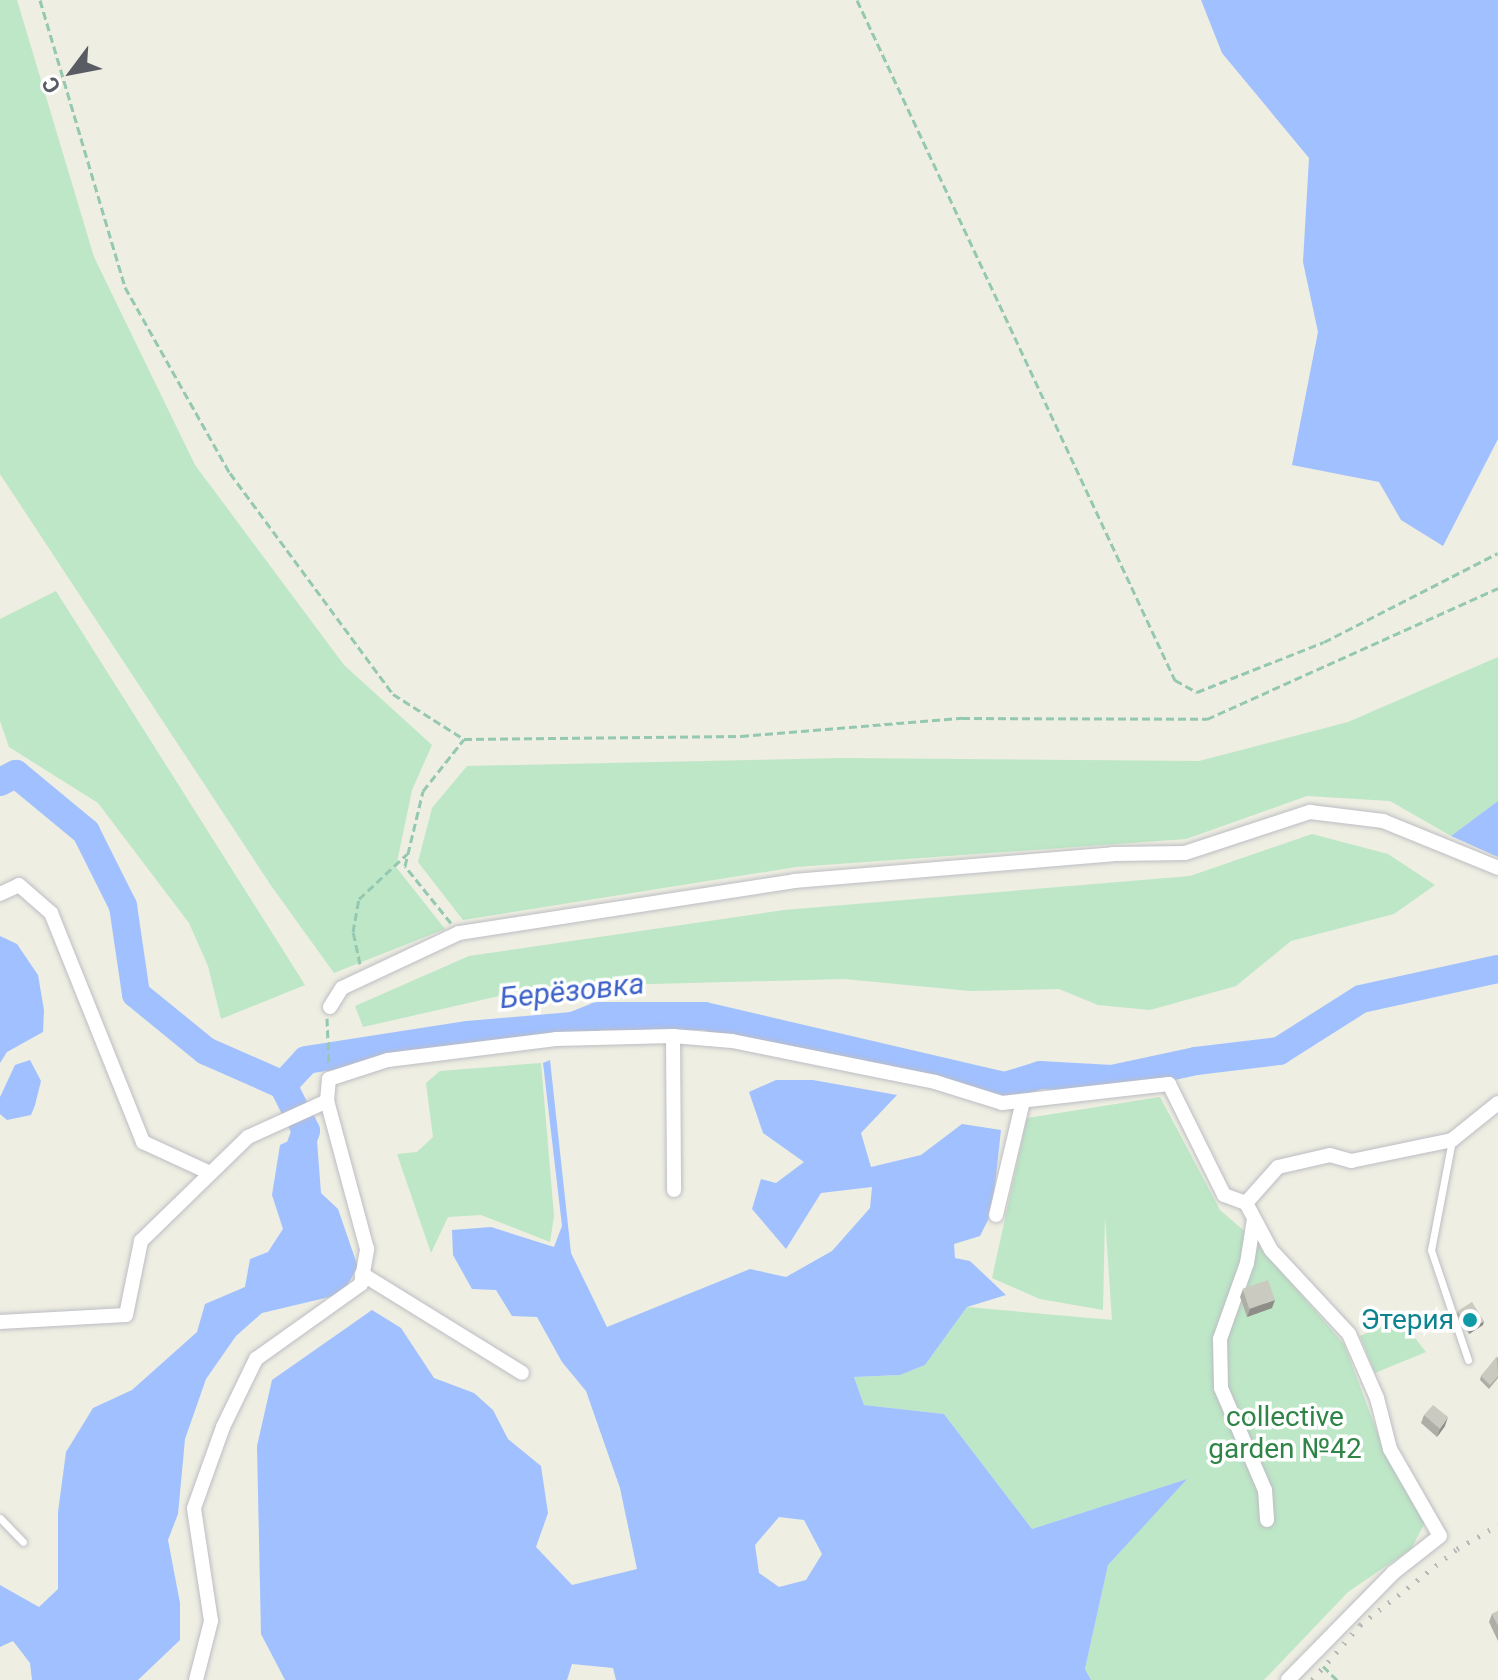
<!DOCTYPE html>
<meta charset="utf-8">
<style>
body{margin:0}
#map{position:relative;width:1498px;height:1680px;overflow:hidden;background:#eeeee2;font-family:Roboto,sans-serif}
div>[style]{position:absolute}
.green>*{inset:0;background:#bde7c6}
.water>*{inset:0;background:#a1c0ff}
.river>*{height:28px;margin:-14px;padding:0 14px;transform-origin:14px;border-radius:14px;background:#a1c0ff}
.path>*{height:3px;margin-top:-1.5px;transform-origin:0;background:repeating-linear-gradient(90deg,#95c8b0 0 8px,transparent 0 12px)}
.roads{filter:drop-shadow(0 0 2px #bcbdc4) drop-shadow(0 0 2px #bcbdc4)}
.lane>*{height:7px;margin:-3.5px;padding:0 3.5px;transform-origin:3.5px;border-radius:3.5px;background:#fff}
.street>*{height:14px;margin:-7px;padding:0 7px;transform-origin:7px;border-radius:7px;background:#fff}
.rail>*{height:5px;margin-top:-2.5px;transform-origin:0;background:repeating-linear-gradient(90deg,#b7b8b8 0 2px,transparent 0 12px)}
.wall>*{inset:0;background:#afaea6}
.shaded-wall>*{inset:0;background:#8e8d87}
.building>*{inset:0;background:#cbcac1;transform-origin:0 0}
.dots>*{width:22px;height:22px;translate:-50% -50%;box-sizing:border-box;border:4px solid #fff;border-radius:50%}
span{translate:-50% -50%;white-space:nowrap;text-align:center;line-height:1.15;-webkit-text-stroke:7px #fff;paint-order:stroke}
.culture-label{font-size:28px;color:#0d838f}
.right{translate:-100% -50%;text-align:right}
.park-label{font-size:28px;color:#308447}
.water-label{font-size:30px;color:#3e62c7;font-style:italic}
.north{position:absolute;left:32px;top:32px;width:80px;height:80px;-webkit-text-stroke:6px #fff;paint-order:stroke;rotate:238deg;font-size:22px;font-weight:700;line-height:32px;text-align:center;color:#5a5c63}
.north::after{content:'';display:block;margin:auto;width:28px;height:36px;background:#5a5c63;clip-path:polygon(50% 0,100% 100%,50% 72%,0 100%)}
</style>
<div id="map">
<div class="green">
<div style="clip-path:polygon(0 0,17px 0,94px 257px,195px 465px,344px 665px,432px 745px,412px 790px,396px 867px,445px 929px,334px 973px,272px 887px,0 474px)"></div>
<div style="clip-path:polygon(56px 591px,305px 985px,221px 1019px,208px 966px,189px 923px,98px 803px,9px 747px,0 721px,0 619px)"></div>
<div style="clip-path:polygon(1498px 657px,1498px 801px,1451px 836px,1390px 801px,1307px 796px,1186px 839px,796px 867px,463px 920px,418px 862px,432px 808px,467px 766px,843px 758px,1199px 761px,1348px 722px)"></div>
<div style="clip-path:polygon(1312px 834px,1388px 854px,1435px 885px,1394px 914px,1291px 941px,1236px 986px,1150px 1010px,1098px 1005px,1059px 989px,970px 991px,844px 979px,539px 987px,363px 1027px,355px 1006px,469px 956px,784px 910px,1190px 876px)"></div>
<div style="clip-path:polygon(541px 1063px,554px 1216px,550px 1242px,481px 1215px,448px 1217px,431px 1253px,397px 1154px,417px 1152px,433px 1137px,426px 1083px,440px 1071px)"></div>
<div style="clip-path:polygon(1160px 1097px,1220px 1210px,1251px 1237px,1344px 1344px,1381px 1442px,1426px 1521px,1411px 1549px,1348px 1592px,1264px 1680px,1091px 1680px,1085px 1669px,1108px 1565px,1184px 1480px,1032px 1529px,944px 1414px,864px 1405px,854px 1377px,900px 1375px,925px 1365px,967px 1307px,1112px 1320px,1105px 1216px,1103px 1310px,1040px 1299px,992px 1278px,1027px 1118px)"></div>
<div style="clip-path:polygon(1400px 1319px,1426px 1352px,1375px 1373px,1360px 1336px)"></div>
</div>
<div class="water">
<div style="clip-path:polygon(1201px 0,1498px 0,1498px 439px,1443px 546px,1401px 520px,1379px 482px,1292px 465px,1318px 332px,1303px 262px,1309px 158px,1222px 53px)"></div>
<div style="clip-path:polygon(1498px 801px,1498px 857px,1451px 836px)"></div>
<div style="clip-path:polygon(0 936px,17px 944px,38px 975px,44px 1010px,43px 1032px,7px 1052px,0 1063px)"></div>
<div style="clip-path:polygon(30px 1060px,41px 1081px,35px 1105px,31px 1115px,7px 1120px,0 1114px,0 1097px,15px 1065px)"></div>
<div style="clip-path:polygon(evenodd,550px 1060px,571px 1253px,607px 1327px,750px 1269px,786px 1277px,832px 1251px,870px 1208px,872px 1187px,821px 1193px,786px 1249px,752px 1209px,761px 1179px,776px 1183px,804px 1162px,763px 1133px,749px 1092px,776px 1080px,813px 1080px,897px 1095px,861px 1133px,871px 1167px,921px 1155px,962px 1124px,1001px 1130px,992px 1212px,980px 1236px,954px 1244px,955px 1258px,970px 1261px,1006px 1295px,967px 1307px,925px 1365px,900px 1375px,854px 1377px,864px 1405px,944px 1414px,1032px 1529px,1187px 1479px,1108px 1565px,1085px 1669px,1091px 1680px,616px 1680px,613px 1668px,572px 1664px,567px 1680px,285px 1680px,261px 1634px,257px 1446px,272px 1380px,372px 1310px,401px 1328px,434px 1378px,474px 1393px,493px 1410px,508px 1439px,541px 1466px,548px 1513px,536px 1547px,572px 1585px,637px 1569px,620px 1488px,586px 1391px,562px 1362px,537px 1317px,512px 1316px,496px 1290px,472px 1289px,453px 1255px,452px 1230px,491px 1227px,554px 1247px,562px 1226px,543px 1063px,550px 1060px,779px 1517px,804px 1520px,822px 1554px,806px 1580px,779px 1587px,759px 1573px,755px 1545px,779px 1517px)"></div>
<div style="clip-path:polygon(316px 1128px,321px 1193px,338px 1209px,358px 1267px,342px 1294px,262px 1313px,236px 1336px,206px 1379px,185px 1439px,178px 1514px,168px 1540px,180px 1603px,180px 1640px,138px 1680px,32px 1680px,30px 1663px,13px 1641px,0 1647px,0 1585px,39px 1607px,58px 1589px,58px 1512px,66px 1452px,93px 1408px,132px 1390px,197px 1332px,205px 1304px,245px 1287px,250px 1259px,268px 1252px,283px 1229px,272px 1195px,280px 1145px)"></div>
</div>
<div class="river">
<div style="left:0;top:782px;width:18px;rotate:-27deg"></div>
<div style="left:16px;top:774px;width:91px;rotate:39.6deg"></div>
<div style="left:86px;top:832px;width:83px;rotate:63.4deg"></div>
<div style="left:123px;top:906px;width:89px;rotate:81.6deg"></div>
<div style="left:136px;top:994px;width:90px;rotate:39.2deg"></div>
<div style="left:206px;top:1051px;width:84px;rotate:23.8deg"></div>
<div style="left:283px;top:1085px;width:34px;rotate:-47deg"></div>
<div style="left:306px;top:1060px;width:164px;rotate:-8.8deg"></div>
<div style="left:468px;top:1035px;width:105px;rotate:-4.9deg"></div>
<div style="left:573px;top:1026px;width:27px;rotate:-22deg"></div>
<div style="left:598px;top:1016px;width:106px"></div>
<div style="left:704px;top:1016px;width:309px;rotate:13.1deg"></div>
<div style="left:1005px;top:1086px;width:37px;rotate:-17deg"></div>
<div style="left:1040px;top:1075px;width:72px;rotate:3.2deg"></div>
<div style="left:1112px;top:1079px;width:86px;rotate:-12.1deg"></div>
<div style="left:1196px;top:1061px;width:84px;rotate:-6.9deg"></div>
<div style="left:1279px;top:1051px;width:97px;rotate:-32.4deg"></div>
<div style="left:1361px;top:999px;width:140px;rotate:-12.4deg"></div>
<div style="left:283px;top:1085px;width:51px;rotate:63.4deg"></div>
<div style="left:306px;top:1131px;width:38px;rotate:110deg"></div>
</div>
<div class="path">
<div style="left:40px;top:0;width:299px;rotate:73.5deg"></div>
<div style="left:125px;top:287px;width:214px;rotate:60.6deg"></div>
<div style="left:230px;top:473px;width:275px;rotate:53.6deg"></div>
<div style="left:393px;top:694px;width:84px;rotate:32.4deg"></div>
<div style="left:464px;top:739px;width:277px;rotate:-0.6deg"></div>
<div style="left:741px;top:736px;width:222px;rotate:-4.7deg"></div>
<div style="left:962px;top:718px;width:245px;rotate:0.2deg"></div>
<div style="left:1207px;top:719px;width:319px;rotate:-24.2deg"></div>
<div style="left:857px;top:0;width:751px;rotate:64.94deg"></div>
<div style="left:1175px;top:680px;width:25px;rotate:29deg"></div>
<div style="left:1197px;top:692px;width:136px;rotate:-21.5deg"></div>
<div style="left:1324px;top:642px;width:195px;rotate:-27.1deg"></div>
<div style="left:451px;top:923px;width:73px;rotate:-128.9deg"></div>
<div style="left:405px;top:866px;width:77px;rotate:-76.5deg"></div>
<div style="left:423px;top:791px;width:66px;rotate:-51.7deg"></div>
<div style="left:360px;top:964px;width:33px;rotate:-102deg"></div>
<div style="left:353px;top:932px;width:34px;rotate:-80deg"></div>
<div style="left:359px;top:899px;width:66px;rotate:-43.2deg"></div>
<div style="left:327px;top:1018px;width:48px;rotate:87.6deg"></div>
<div style="left:1323px;top:1666px;width:20px;rotate:45deg"></div>
</div>
<div class="roads">
<div class="lane">
<div style="left:1452px;top:1140px;width:112px;rotate:100.8deg"></div>
<div style="left:1431px;top:1250px;width:116px;rotate:71.4deg"></div>
<div style="left:0;top:1518px;width:33px;rotate:46deg"></div>
</div>
<div class="street">
<div style="left:0;top:894px;width:21px;rotate:-25deg"></div>
<div style="left:19px;top:885px;width:43px;rotate:41.2deg"></div>
<div style="left:51px;top:913px;width:247px;rotate:68.1deg"></div>
<div style="left:143px;top:1142px;width:72px;rotate:24.8deg"></div>
<div style="left:330px;top:1007px;width:22px;rotate:-58deg"></div>
<div style="left:342px;top:988px;width:129px;rotate:-25.2deg"></div>
<div style="left:459px;top:933px;width:339px;rotate:-8.8deg"></div>
<div style="left:794px;top:881px;width:320px;rotate:-4.8deg"></div>
<div style="left:1113px;top:854px;width:72px;rotate:-0.8deg"></div>
<div style="left:1185px;top:853px;width:132px;rotate:-18.2deg"></div>
<div style="left:1310px;top:812px;width:74px;rotate:7deg"></div>
<div style="left:1383px;top:821px;width:124px;rotate:22.2deg"></div>
<div style="left:673px;top:1036px;width:154px;rotate:89.6deg"></div>
<div style="left:1246px;top:1203px;width:53px;rotate:62deg"></div>
<div style="left:1271px;top:1250px;width:115px;rotate:47.1deg"></div>
<div style="left:1349px;top:1334px;width:70px;rotate:66.4deg"></div>
<div style="left:1377px;top:1398px;width:53px;rotate:75.7deg"></div>
<div style="left:1390px;top:1449px;width:100px;rotate:60.1deg"></div>
<div style="left:1440px;top:1536px;width:60px;rotate:141.8deg"></div>
<div style="left:1393px;top:1573px;width:150px;rotate:134.5deg"></div>
<div style="left:996px;top:1215px;width:117px;rotate:-76.7deg"></div>
<div style="left:1254px;top:1219px;width:45px;rotate:99deg"></div>
<div style="left:1247px;top:1263px;width:81px;rotate:109.6deg"></div>
<div style="left:1220px;top:1339px;width:49px;rotate:88.8deg"></div>
<div style="left:1221px;top:1388px;width:111px;rotate:66.7deg"></div>
<div style="left:1265px;top:1490px;width:30px;rotate:86deg"></div>
<div style="left:362px;top:1274px;width:188px;rotate:31.7deg"></div>
<div style="left:0;top:1322px;width:126px;rotate:-3.2deg"></div>
<div style="left:126px;top:1315px;width:76px;rotate:-78.5deg"></div>
<div style="left:141px;top:1241px;width:149px;rotate:-44.2deg"></div>
<div style="left:248px;top:1137px;width:87px;rotate:-24.5deg"></div>
<div style="left:196px;top:1680px;width:61px;rotate:-75.7deg"></div>
<div style="left:211px;top:1621px;width:114px;rotate:-98.6deg"></div>
<div style="left:194px;top:1508px;width:86px;rotate:-70.3deg"></div>
<div style="left:223px;top:1427px;width:76px;rotate:-64.1deg"></div>
<div style="left:256px;top:1359px;width:129px;rotate:-35.5deg"></div>
<div style="left:361px;top:1284px;width:36px;rotate:-80deg"></div>
<div style="left:367px;top:1249px;width:153px;rotate:-105.1deg"></div>
<div style="left:327px;top:1101px;width:22px;rotate:-85deg"></div>
<div style="left:329px;top:1079px;width:62px;rotate:-17.9deg"></div>
<div style="left:388px;top:1060px;width:169px;rotate:-7.1deg"></div>
<div style="left:556px;top:1039px;width:117px;rotate:-1.5deg"></div>
<div style="left:673px;top:1036px;width:59px;rotate:4.8deg"></div>
<div style="left:732px;top:1041px;width:207px;rotate:11.4deg"></div>
<div style="left:935px;top:1082px;width:70px;rotate:17.4deg"></div>
<div style="left:1002px;top:1103px;width:168px;rotate:-6.5deg"></div>
<div style="left:1169px;top:1084px;width:124px;rotate:63.6deg"></div>
<div style="left:1224px;top:1195px;width:23px;rotate:20deg"></div>
<div style="left:1246px;top:1203px;width:48px;rotate:-48.4deg"></div>
<div style="left:1278px;top:1167px;width:53px;rotate:-13deg"></div>
<div style="left:1330px;top:1155px;width:22px;rotate:16deg"></div>
<div style="left:1351px;top:1161px;width:103px;rotate:-11.7deg"></div>
<div style="left:1452px;top:1140px;width:59px;rotate:-38.8deg"></div>
</div>
</div>
<div class="rail">
<div style="left:1312px;top:1680px;width:73px;rotate:-48.9deg"></div>
<div style="left:1360px;top:1625px;width:123px;rotate:-38.1deg"></div>
<div style="left:1457px;top:1549px;width:48px;rotate:-30.3deg"></div>
</div>
<div class="wall">
<div style="clip-path:polygon(1243px 1289px,1272px 1308px,1247px 1317px,1240px 1297px)"></div>
<div style="clip-path:polygon(1458px 1311px,1483px 1325px,1469px 1334px,1457px 1315px)"></div>
<div style="clip-path:polygon(1498px 1357px,1498px 1378px,1489px 1389px,1480px 1380px,1481px 1376px)"></div>
<div style="clip-path:polygon(1424px 1415px,1445px 1426px,1437px 1437px,1421px 1423px)"></div>
<div style="clip-path:polygon(1498px 1611px,1498px 1641px,1489px 1622px,1492px 1614px)"></div>
</div>
<div class="shaded-wall">
<div style="clip-path:polygon(1275px 1300px,1272px 1308px,1247px 1317px,1250px 1309px)"></div>
<div style="clip-path:polygon(1484px 1321px,1483px 1325px,1469px 1334px,1470px 1330px)"></div>
<div style="clip-path:polygon(1448px 1417px,1445px 1426px,1437px 1437px,1440px 1429px)"></div>
</div>
<div class="building">
<div style="left:1268px;top:1280px;width:21px;height:27px;rotate:71deg"></div>
<div style="left:1472px;top:1302px;width:22px;height:17px;rotate:58deg"></div>
<div style="clip-path:polygon(1497px 1356px,1498px 1376px,1490px 1385px,1481px 1376px)"></div>
<div style="clip-path:polygon(1433px 1405px,1448px 1417px,1440px 1429px,1424px 1415px)"></div>
<div style="clip-path:polygon(1498px 1611px,1498px 1626px,1492px 1614px)"></div>
</div>
<div class="dots">
<div style="left:1470px;top:1320px;background:#0f9aa8"></div>
</div>
<div class="culture-label">
<span class="right" style="left:1454px;top:1320px">Этерия</span>
</div>
<div class="park-label">
<span style="left:1285px;top:1433px">collective<br>garden №42</span>
</div>
<div class="water-label">
<span style="left:572px;top:991px;rotate:-6deg">Берёзовка</span>
</div>
<div class="north">С</div>
</div>
